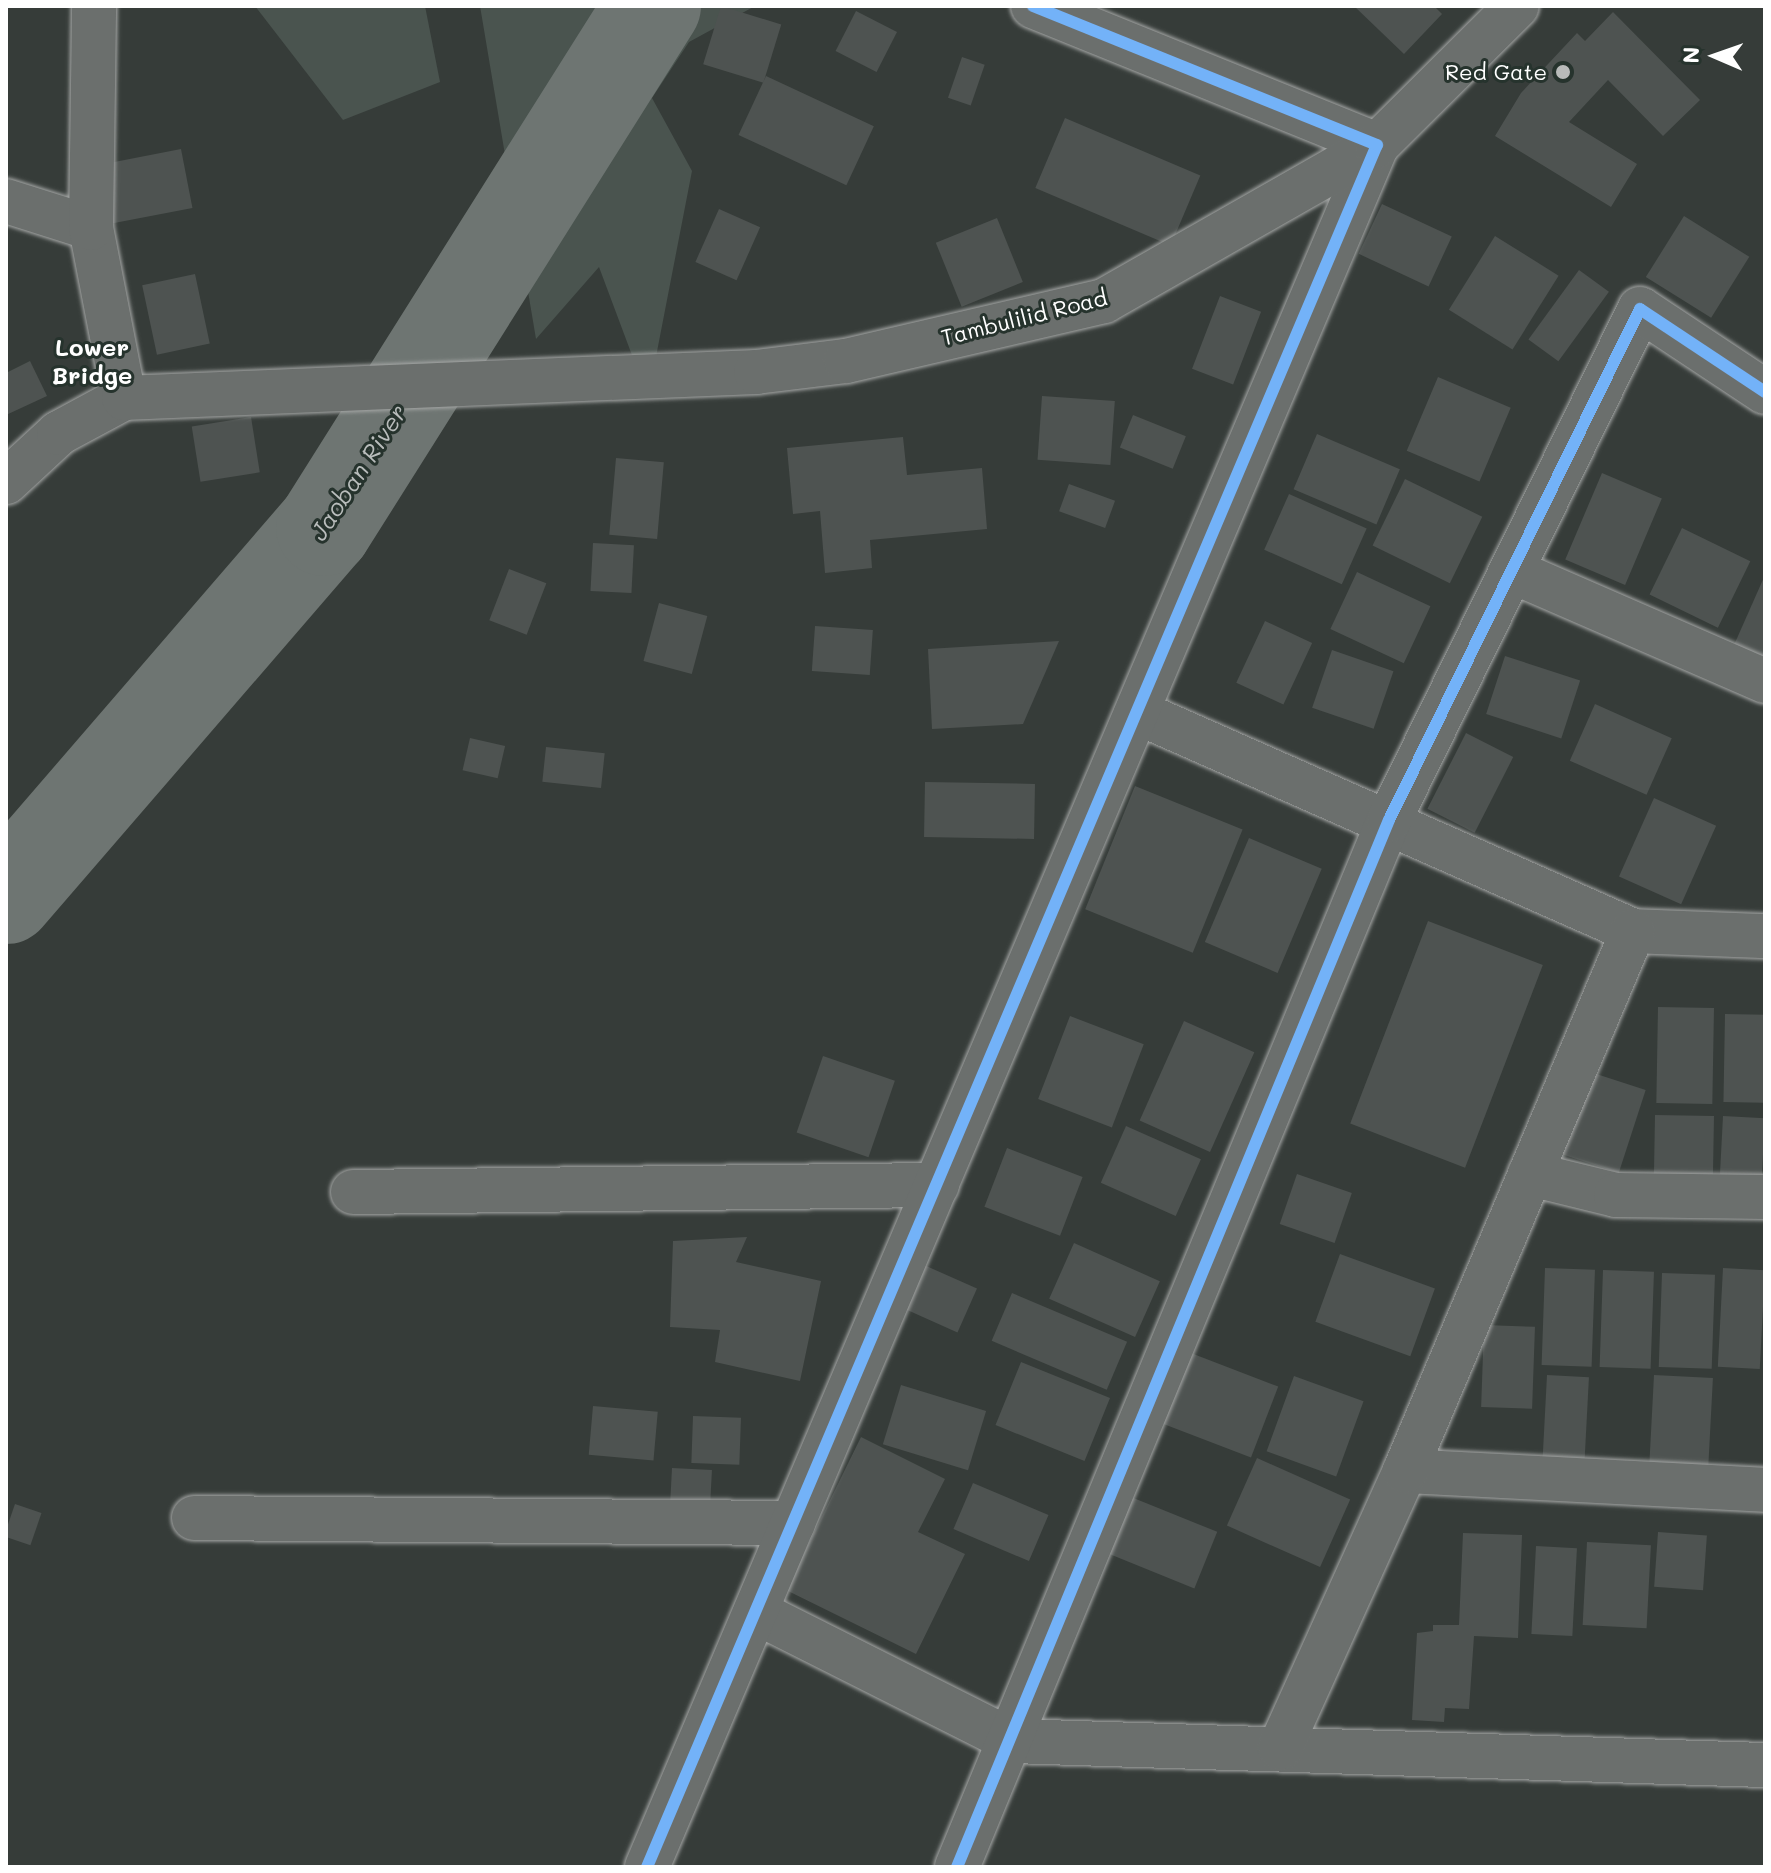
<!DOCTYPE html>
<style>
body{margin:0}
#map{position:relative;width:1771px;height:1873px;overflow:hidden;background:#363c39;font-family:Mali,sans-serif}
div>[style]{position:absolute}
.green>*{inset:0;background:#4a544f}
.river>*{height:96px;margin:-48px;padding:0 48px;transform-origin:48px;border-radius:48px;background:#6e7572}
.building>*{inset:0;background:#4e5351;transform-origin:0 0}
.roads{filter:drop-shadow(0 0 2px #a5a7a6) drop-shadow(0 0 2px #a5a7a6)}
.minor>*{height:44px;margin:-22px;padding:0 22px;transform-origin:22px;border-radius:22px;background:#6b6f6d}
.tertiary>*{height:44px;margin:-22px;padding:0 22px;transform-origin:22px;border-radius:22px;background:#6b6f6d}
.cycleway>*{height:12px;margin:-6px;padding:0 6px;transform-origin:6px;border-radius:6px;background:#73b2f8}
.dots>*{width:22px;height:22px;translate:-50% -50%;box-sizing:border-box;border:4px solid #26332d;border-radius:50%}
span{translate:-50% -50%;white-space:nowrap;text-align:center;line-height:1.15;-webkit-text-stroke:6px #26332d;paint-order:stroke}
.poi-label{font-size:22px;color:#fff}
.right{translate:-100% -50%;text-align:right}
.street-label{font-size:22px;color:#fff}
.neighbourhood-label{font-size:24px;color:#fff;font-weight:700}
.water-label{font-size:24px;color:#b9bdbc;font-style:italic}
.frame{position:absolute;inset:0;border:8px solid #fff;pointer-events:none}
.north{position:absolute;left:1675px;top:16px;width:80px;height:80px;-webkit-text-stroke:6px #26332d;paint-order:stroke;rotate:272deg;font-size:22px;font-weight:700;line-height:32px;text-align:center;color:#fff}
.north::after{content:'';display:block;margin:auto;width:28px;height:36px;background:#fff;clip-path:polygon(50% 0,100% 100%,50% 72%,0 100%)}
</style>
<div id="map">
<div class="green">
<div style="clip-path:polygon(255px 6px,425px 6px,440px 82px,343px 120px)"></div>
<div style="clip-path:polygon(480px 6px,755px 6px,689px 42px,652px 98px,692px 171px,648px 398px,599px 267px,536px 339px)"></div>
</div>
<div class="river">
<div style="left:6px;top:896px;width:486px;rotate:-49.2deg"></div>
<div style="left:324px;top:528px;width:617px;rotate:-57.78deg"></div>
</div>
<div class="building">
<div style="left:721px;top:6px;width:63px;height:61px;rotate:17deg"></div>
<div style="clip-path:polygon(1354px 6px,1434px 6px,1442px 14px,1404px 54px)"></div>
<div style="left:856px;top:11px;width:46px;height:45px;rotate:27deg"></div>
<div style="clip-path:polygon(1613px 12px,1700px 100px,1663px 136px,1608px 80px,1569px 122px,1637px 164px,1611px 207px,1495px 136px,1521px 93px,1577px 33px,1585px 41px)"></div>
<div style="left:962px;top:57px;width:24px;height:43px;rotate:19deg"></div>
<div style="left:766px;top:76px;width:119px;height:65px;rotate:25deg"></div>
<div style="left:1065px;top:118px;width:147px;height:76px;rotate:23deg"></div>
<div style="left:181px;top:149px;width:60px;height:81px;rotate:79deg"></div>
<div style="left:1382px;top:204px;width:77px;height:55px;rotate:25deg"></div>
<div style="left:719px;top:209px;width:45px;height:58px;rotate:24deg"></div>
<div style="left:1684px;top:216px;width:77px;height:72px;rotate:32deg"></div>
<div style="left:997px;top:218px;width:69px;height:66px;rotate:68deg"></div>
<div style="left:1495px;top:236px;width:75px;height:87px;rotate:32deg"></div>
<div style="left:1579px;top:270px;width:37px;height:86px;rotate:36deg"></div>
<div style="left:195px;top:274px;width:71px;height:54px;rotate:78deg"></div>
<div style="left:1220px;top:296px;width:44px;height:78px;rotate:21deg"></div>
<div style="clip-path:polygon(30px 361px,47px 396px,6px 415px,6px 373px)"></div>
<div style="left:1438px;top:377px;width:79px;height:80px;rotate:23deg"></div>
<div style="left:1042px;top:396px;width:73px;height:64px;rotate:4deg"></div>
<div style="left:1133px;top:415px;width:57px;height:35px;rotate:22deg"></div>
<div style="left:251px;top:417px;width:56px;height:60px;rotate:81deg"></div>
<div style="left:1317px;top:434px;width:90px;height:60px;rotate:23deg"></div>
<div style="clip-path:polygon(903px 437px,907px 475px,982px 468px,987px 529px,870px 540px,872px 568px,825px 573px,820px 511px,793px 514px,787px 448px)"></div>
<div style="left:616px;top:458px;width:48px;height:77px;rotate:5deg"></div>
<div style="left:1602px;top:473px;width:65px;height:94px;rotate:23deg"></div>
<div style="left:1405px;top:479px;width:86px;height:74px;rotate:26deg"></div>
<div style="left:1069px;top:484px;width:49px;height:29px;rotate:20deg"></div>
<div style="left:1289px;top:494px;width:85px;height:61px;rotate:24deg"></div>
<div style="left:1682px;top:528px;width:76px;height:74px;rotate:26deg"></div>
<div style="left:593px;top:543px;width:41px;height:48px;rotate:3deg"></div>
<div style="left:509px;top:569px;width:40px;height:55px;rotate:21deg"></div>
<div style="left:1357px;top:572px;width:81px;height:63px;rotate:25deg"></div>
<div style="clip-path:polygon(1765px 575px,1765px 659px,1734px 645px)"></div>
<div style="left:659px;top:603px;width:50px;height:60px;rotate:15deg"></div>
<div style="left:1265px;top:621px;width:52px;height:68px;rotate:25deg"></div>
<div style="left:815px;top:626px;width:58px;height:45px;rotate:4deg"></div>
<div style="clip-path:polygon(1059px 641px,1023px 724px,932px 729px,928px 649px)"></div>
<div style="left:1332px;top:650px;width:65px;height:61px;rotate:19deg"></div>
<div style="left:1505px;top:656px;width:79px;height:61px;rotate:18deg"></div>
<div style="left:1595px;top:704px;width:84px;height:62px;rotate:24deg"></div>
<div style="left:1466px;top:733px;width:53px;height:85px;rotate:27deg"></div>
<div style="left:470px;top:738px;width:36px;height:33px;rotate:13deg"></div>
<div style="left:546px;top:747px;width:59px;height:35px;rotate:6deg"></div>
<div style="left:925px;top:782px;width:110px;height:55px;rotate:1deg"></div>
<div style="left:1135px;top:786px;width:116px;height:133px;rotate:22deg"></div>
<div style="left:1654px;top:798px;width:68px;height:86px;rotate:24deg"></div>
<div style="left:1249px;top:838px;width:79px;height:113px;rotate:23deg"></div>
<div style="left:1428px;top:921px;width:123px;height:217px;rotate:21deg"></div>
<div style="left:1658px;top:1007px;width:56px;height:96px;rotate:1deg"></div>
<div style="left:1725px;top:1014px;width:40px;height:88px;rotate:1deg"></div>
<div style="left:1070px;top:1016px;width:79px;height:89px;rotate:21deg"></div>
<div style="left:1184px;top:1021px;width:77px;height:109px;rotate:24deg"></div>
<div style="left:823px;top:1056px;width:76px;height:81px;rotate:19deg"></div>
<div style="left:1581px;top:1069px;width:68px;height:87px;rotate:18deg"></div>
<div style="left:1655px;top:1115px;width:59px;height:70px;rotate:1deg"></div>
<div style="left:1723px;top:1116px;width:42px;height:77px;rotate:3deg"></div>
<div style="left:1126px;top:1126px;width:82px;height:62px;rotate:24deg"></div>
<div style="left:1007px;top:1148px;width:81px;height:63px;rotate:21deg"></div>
<div style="left:1297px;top:1174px;width:58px;height:53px;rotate:19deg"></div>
<div style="clip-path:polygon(747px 1237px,736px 1262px,821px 1281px,800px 1381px,715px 1362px,720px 1330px,670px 1327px,673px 1241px)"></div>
<div style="left:1074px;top:1243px;width:94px;height:61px;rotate:24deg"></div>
<div style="left:1340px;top:1254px;width:101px;height:72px;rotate:20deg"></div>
<div style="left:924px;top:1265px;width:58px;height:48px;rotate:24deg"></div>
<div style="left:1545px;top:1268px;width:50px;height:97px;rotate:2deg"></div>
<div style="left:1723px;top:1268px;width:42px;height:99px;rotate:3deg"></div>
<div style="left:1603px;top:1270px;width:51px;height:97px;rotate:2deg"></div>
<div style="left:1662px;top:1273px;width:53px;height:94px;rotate:2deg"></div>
<div style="left:1012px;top:1293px;width:125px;height:52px;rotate:23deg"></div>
<div style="left:1484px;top:1325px;width:51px;height:82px;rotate:2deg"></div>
<div style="left:1183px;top:1350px;width:102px;height:76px;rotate:21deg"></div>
<div style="left:1021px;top:1362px;width:96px;height:68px;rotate:22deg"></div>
<div style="left:1547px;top:1375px;width:42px;height:90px;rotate:3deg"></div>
<div style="left:1654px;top:1375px;width:59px;height:91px;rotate:3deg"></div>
<div style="left:1294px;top:1376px;width:74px;height:80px;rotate:20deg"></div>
<div style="left:901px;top:1385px;width:89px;height:62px;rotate:17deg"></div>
<div style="left:593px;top:1406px;width:65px;height:49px;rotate:5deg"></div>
<div style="left:693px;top:1416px;width:48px;height:47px;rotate:2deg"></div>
<div style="clip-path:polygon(861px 1437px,945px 1479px,918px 1532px,965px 1554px,916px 1654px,786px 1590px)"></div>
<div style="left:1257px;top:1458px;width:102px;height:74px;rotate:24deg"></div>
<div style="left:672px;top:1468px;width:40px;height:36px;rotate:3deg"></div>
<div style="left:973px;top:1483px;width:82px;height:50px;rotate:23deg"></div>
<div style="left:1131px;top:1497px;width:93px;height:61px;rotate:22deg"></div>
<div style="left:15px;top:1504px;width:28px;height:34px;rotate:19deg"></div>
<div style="left:1658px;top:1532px;width:49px;height:55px;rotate:4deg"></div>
<div style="clip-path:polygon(1463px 1533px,1522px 1535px,1518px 1638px,1474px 1636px,1469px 1709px,1445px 1708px,1444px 1722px,1412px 1720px,1417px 1633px,1433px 1631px,1433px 1625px,1459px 1625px)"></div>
<div style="left:1587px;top:1542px;width:64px;height:83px;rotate:3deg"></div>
<div style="left:1536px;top:1546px;width:41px;height:88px;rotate:3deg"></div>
</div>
<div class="roads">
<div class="minor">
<div style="left:6px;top:201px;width:89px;rotate:17.6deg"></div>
<div style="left:91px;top:228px;width:173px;rotate:79deg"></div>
<div style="left:91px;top:228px;width:222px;rotate:-89.2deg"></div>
<div style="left:1512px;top:571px;width:276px;rotate:23.5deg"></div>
<div style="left:1137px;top:712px;width:542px;rotate:23.82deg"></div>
<div style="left:1633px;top:931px;width:132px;rotate:2.2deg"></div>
<div style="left:1530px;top:1174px;width:89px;rotate:13.7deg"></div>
<div style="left:1616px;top:1195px;width:149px;rotate:0.8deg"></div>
<div style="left:353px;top:1192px;width:584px;rotate:-0.69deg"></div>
<div style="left:1405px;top:1471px;width:361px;rotate:3deg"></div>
<div style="left:194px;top:1518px;width:599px;rotate:0.48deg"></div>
<div style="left:756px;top:1612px;width:288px;rotate:26.7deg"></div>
<div style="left:1013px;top:1741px;width:752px;rotate:1.83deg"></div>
<div style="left:1280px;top:1748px;width:304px;rotate:-65.7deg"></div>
<div style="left:1405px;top:1471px;width:586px;rotate:-67.11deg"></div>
<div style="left:647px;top:1867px;width:1870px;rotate:-67.03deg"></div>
<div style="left:1377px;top:145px;width:371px;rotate:-158deg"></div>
<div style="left:957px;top:1867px;width:1133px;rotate:-67.58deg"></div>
<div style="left:1389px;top:820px;width:569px;rotate:-63.84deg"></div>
<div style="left:1640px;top:309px;width:150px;rotate:33.6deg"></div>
</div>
<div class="tertiary">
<div style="left:6px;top:482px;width:72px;rotate:-42.8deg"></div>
<div style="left:59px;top:433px;width:74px;rotate:-28.3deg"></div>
<div style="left:124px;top:398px;width:633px;rotate:-2.36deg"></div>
<div style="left:756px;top:372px;width:91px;rotate:-7deg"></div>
<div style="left:846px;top:361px;width:265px;rotate:-13.1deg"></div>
<div style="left:1104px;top:301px;width:314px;rotate:-29.7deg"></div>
<div style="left:1377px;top:145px;width:197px;rotate:-44.8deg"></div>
</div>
</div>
<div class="cycleway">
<div style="left:647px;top:1867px;width:1870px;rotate:-67.03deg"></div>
<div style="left:1377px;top:145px;width:371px;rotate:-158deg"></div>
<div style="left:957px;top:1867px;width:1133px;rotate:-67.58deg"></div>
<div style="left:1389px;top:820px;width:569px;rotate:-63.84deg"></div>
<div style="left:1640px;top:309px;width:150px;rotate:33.6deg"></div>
</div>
<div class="dots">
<div style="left:1563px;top:72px;background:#b9bbba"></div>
</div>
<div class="poi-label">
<span class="right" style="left:1547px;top:72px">Red Gate</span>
</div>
<div class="street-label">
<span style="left:1024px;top:317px;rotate:-14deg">Tambulilid Road</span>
</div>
<div class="neighbourhood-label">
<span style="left:92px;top:361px">Lower<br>Bridge</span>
</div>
<div class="water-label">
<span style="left:358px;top:472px;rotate:-57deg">Jaoban River</span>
</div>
<div class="frame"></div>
<div class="north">N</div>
</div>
